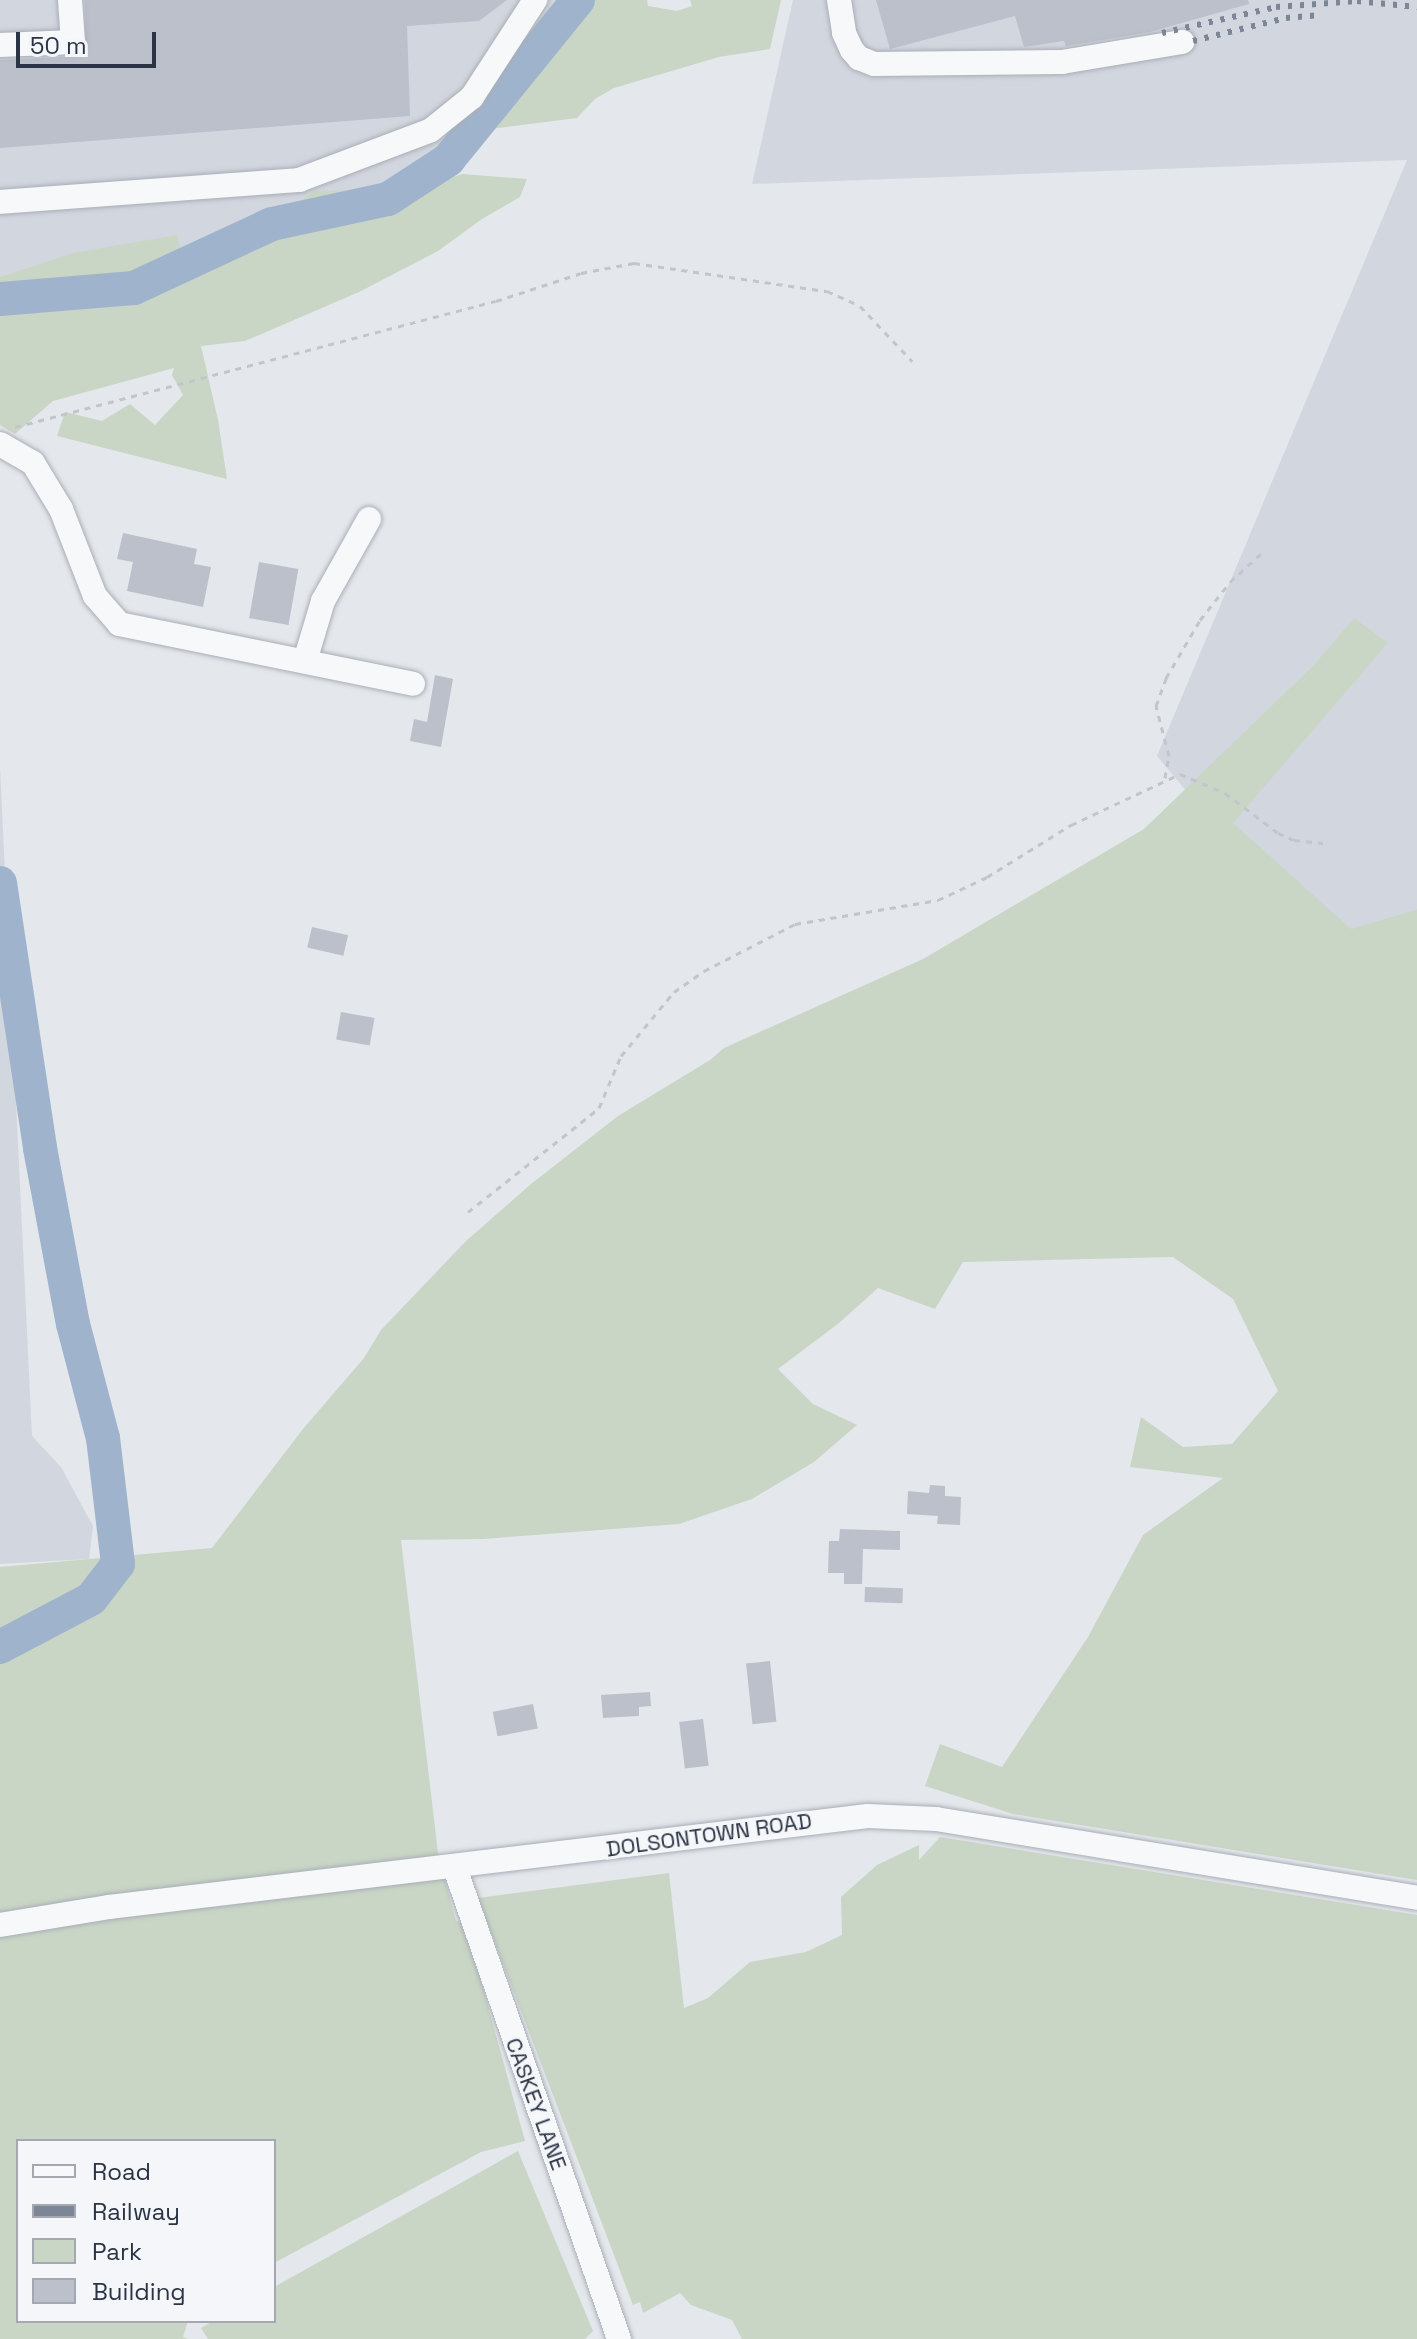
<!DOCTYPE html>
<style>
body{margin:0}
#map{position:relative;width:1417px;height:2339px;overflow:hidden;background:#e4e7ec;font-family:"Space Grotesk",sans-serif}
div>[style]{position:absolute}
.built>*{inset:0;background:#d2d6de}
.green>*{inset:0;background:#c9d6c5}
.river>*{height:34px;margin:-17px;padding:0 17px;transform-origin:17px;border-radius:17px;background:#9fb4cc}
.building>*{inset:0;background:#bbc0ca;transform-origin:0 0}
.path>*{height:3px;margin-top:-1.5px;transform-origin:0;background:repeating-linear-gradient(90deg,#c2c5cb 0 6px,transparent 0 12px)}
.roads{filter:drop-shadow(0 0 2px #a9aeb7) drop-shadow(0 0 2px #a9aeb7)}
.minor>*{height:24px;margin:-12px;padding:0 12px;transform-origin:12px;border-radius:12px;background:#f7f8fa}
.rail>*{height:6px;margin-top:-3px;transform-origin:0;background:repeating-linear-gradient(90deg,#7d8696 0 4px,transparent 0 12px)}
span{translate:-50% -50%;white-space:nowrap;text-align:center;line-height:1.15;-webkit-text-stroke:6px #f4f6f9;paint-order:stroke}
.street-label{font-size:22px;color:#2b3445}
.legend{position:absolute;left:16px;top:2139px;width:260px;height:184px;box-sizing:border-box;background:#f4f6f9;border:2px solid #a4a8b1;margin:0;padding:10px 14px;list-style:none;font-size:24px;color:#2b3445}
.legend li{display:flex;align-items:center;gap:16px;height:40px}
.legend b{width:40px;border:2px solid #a4a8b1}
.scale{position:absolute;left:16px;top:32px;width:140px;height:36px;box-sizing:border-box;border:4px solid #2b3445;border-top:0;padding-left:10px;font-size:24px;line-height:28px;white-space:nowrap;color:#2b3445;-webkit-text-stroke:6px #f4f6f9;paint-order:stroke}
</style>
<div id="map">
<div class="built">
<div style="clip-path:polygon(0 0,575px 0,442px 165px,382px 202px,265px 228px,127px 292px,0 301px)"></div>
<div style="clip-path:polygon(793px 0,1417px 0,1417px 909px,1323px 938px,1208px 817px,1157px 756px,1407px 160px,752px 184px)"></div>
<div style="clip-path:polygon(0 768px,32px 1436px,61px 1467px,93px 1526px,89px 1559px,0 1564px)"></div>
</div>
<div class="green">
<div style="clip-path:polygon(577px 0,647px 0,648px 6px,677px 11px,692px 6px,690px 0,781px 0,770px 49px,719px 57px,614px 88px,595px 99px,577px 118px,483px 130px,490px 81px,529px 58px)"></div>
<div style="clip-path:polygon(462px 174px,527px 179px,520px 197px,482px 219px,438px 251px,359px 292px,245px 341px,201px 346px,218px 420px,227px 479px,57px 436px,65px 412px,102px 421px,130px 404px,155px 425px,183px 395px,172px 375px,174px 368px,53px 401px,15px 434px,0 425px,0 277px,73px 253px,177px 235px,185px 270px,220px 259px,314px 191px,418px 188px)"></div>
<div style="clip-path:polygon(1354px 618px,1388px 643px,1233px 823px,1351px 929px,1417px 909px,1417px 1880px,1013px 1814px,925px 1786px,940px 1744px,1002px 1767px,1088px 1637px,1143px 1535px,1223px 1478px,1130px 1467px,1141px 1417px,1183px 1447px,1232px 1444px,1278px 1391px,1233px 1299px,1173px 1257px,963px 1262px,935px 1309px,878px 1288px,839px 1323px,778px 1369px,813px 1404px,857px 1425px,814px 1462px,752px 1499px,679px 1524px,483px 1539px,401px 1540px,438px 1853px,456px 1921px,465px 1922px,525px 2141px,481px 2152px,274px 2263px,274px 2141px,18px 2141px,18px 2321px,188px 2321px,183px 2337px,188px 2339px,0 2339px,0 1567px,212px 1548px,303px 1429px,364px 1358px,381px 1330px,466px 1241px,531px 1184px,618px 1116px,710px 1060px,724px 1048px,923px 959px,1144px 829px,1313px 666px)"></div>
<div style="clip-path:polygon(940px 1837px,1417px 1915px,1417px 2339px,742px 2339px,732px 2320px,691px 2305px,680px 2293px,643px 2313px,640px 2302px,633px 2305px,478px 1898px,669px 1873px,684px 2008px,708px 1998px,750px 1962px,806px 1952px,842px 1935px,841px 1897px,877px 1865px,919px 1845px,919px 1860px)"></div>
<div style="clip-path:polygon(518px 2151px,593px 2331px,585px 2339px,208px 2339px,201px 2328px,213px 2321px,274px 2321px,274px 2287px)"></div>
</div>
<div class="river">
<div style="left:0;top:299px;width:134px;rotate:-4.7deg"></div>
<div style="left:134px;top:288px;width:152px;rotate:-24.9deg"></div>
<div style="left:272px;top:224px;width:119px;rotate:-12.2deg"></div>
<div style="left:388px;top:199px;width:72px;rotate:-33deg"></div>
<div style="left:448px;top:160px;width:206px;rotate:-50.9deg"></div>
<div style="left:0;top:883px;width:268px;rotate:81.4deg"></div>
<div style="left:40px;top:1148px;width:179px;rotate:79.4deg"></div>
<div style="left:73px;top:1324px;width:118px;rotate:75.3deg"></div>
<div style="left:103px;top:1438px;width:127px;rotate:83.2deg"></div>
<div style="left:118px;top:1564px;width:44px;rotate:127.6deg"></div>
<div style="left:91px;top:1599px;width:103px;rotate:152.2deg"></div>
</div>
<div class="building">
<div style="clip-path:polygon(85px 0,507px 0,479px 21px,407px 26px,410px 116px,0 148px,0 60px,86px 56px)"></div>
<div style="clip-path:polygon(876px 0,1248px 0,1249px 4px,1150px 32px,1066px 46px,1064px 41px,1024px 47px,1015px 16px,890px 49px)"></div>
<div style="clip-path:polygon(123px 533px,197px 549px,194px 564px,211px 567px,203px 607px,127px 591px,133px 562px,117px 559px)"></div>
<div style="left:259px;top:562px;width:40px;height:57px;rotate:10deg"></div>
<div style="clip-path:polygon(435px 675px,453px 679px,441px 747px,410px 741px,414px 719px,427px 722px)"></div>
<div style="left:312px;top:927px;width:37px;height:21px;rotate:13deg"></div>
<div style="left:341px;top:1012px;width:34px;height:28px;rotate:10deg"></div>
<div style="clip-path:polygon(930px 1485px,945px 1486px,945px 1496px,961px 1497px,960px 1525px,937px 1524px,938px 1516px,907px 1514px,908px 1491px,929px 1493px)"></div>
<div style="clip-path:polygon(840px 1529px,900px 1531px,900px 1550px,863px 1549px,862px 1584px,844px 1584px,844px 1573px,828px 1573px,829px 1541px,839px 1541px)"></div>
<div style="left:865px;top:1587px;width:38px;height:15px;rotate:2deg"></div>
<div style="left:770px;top:1661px;width:61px;height:24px;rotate:84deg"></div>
<div style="clip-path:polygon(650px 1692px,651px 1706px,639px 1707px,639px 1716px,603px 1718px,601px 1695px)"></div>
<div style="left:533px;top:1704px;width:25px;height:41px;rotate:79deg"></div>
<div style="left:703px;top:1719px;width:47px;height:24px;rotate:83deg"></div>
</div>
<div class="path">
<div style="left:15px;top:427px;width:497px;rotate:-14.7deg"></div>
<div style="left:496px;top:301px;width:89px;rotate:-18.2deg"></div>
<div style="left:581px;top:273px;width:54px;rotate:-10.7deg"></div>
<div style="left:634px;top:263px;width:195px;rotate:8.3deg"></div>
<div style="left:827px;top:291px;width:36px;rotate:24deg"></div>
<div style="left:860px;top:306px;width:76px;rotate:46.6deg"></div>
<div style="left:1165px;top:778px;width:22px;rotate:-80deg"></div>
<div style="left:1169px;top:756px;width:52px;rotate:-104.6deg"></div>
<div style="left:1156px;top:706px;width:30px;rotate:-70deg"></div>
<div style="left:1166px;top:678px;width:67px;rotate:-59.6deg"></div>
<div style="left:1200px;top:620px;width:48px;rotate:-51.7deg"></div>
<div style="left:1230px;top:582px;width:46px;rotate:-42.4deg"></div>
<div style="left:468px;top:1212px;width:167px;rotate:-38.4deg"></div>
<div style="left:599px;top:1108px;width:56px;rotate:-67.1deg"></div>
<div style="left:621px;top:1056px;width:83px;rotate:-50.4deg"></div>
<div style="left:674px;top:992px;width:37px;rotate:-35deg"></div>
<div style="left:704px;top:971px;width:102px;rotate:-27.3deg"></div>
<div style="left:795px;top:924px;width:145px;rotate:-9.5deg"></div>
<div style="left:938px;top:900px;width:54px;rotate:-25.1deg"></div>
<div style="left:987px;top:877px;width:99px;rotate:-31.8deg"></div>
<div style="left:1071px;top:825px;width:120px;rotate:-25.1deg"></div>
<div style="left:1180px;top:774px;width:49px;rotate:22.9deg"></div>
<div style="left:1225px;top:793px;width:66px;rotate:37deg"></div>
<div style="left:1278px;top:833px;width:17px;rotate:24deg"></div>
<div style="left:1294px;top:840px;width:29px;rotate:6deg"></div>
</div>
<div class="roads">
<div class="minor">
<div style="left:839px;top:0;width:33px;rotate:81deg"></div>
<div style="left:844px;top:33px;width:19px;rotate:65deg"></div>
<div style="left:852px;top:50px;width:11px;rotate:49deg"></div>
<div style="left:859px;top:58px;width:16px;rotate:22deg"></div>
<div style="left:874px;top:64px;width:188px;rotate:-0.6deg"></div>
<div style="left:1062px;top:62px;width:122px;rotate:-9.5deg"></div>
<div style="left:0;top:45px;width:73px;rotate:-2.4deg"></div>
<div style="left:73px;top:42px;width:42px;rotate:-94.1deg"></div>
<div style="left:0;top:202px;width:300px;rotate:-4.2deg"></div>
<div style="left:299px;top:180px;width:141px;rotate:-20.7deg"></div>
<div style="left:431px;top:130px;width:53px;rotate:-38.8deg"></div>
<div style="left:472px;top:97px;width:116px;rotate:-57deg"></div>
<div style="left:0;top:444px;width:38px;rotate:30deg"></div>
<div style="left:33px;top:463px;width:54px;rotate:58.7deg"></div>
<div style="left:61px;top:509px;width:93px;rotate:68.7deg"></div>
<div style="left:95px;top:596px;width:37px;rotate:49deg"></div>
<div style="left:119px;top:624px;width:300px;rotate:11.5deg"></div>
<div style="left:305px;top:661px;width:63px;rotate:-73.3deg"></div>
<div style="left:323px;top:601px;width:94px;rotate:-60.7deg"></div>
<div style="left:455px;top:1868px;width:499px;rotate:70.8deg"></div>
<div style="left:0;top:1925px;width:110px;rotate:-9.4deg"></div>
<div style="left:109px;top:1907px;width:764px;rotate:-6.84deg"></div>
<div style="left:868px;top:1816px;width:68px;rotate:2.5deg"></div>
<div style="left:936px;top:1819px;width:487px;rotate:9.3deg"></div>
</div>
</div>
<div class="rail">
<div style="left:1162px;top:33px;width:117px;rotate:-12.8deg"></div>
<div style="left:1276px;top:7px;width:81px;rotate:-4.2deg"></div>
<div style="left:1357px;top:1px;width:60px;rotate:5.7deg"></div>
<div style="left:1193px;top:41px;width:96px;rotate:-13.9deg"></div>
<div style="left:1286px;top:18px;width:32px;rotate:-5deg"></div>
</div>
<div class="street-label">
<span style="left:709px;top:1835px;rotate:-8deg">DOLSONTOWN ROAD</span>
<span style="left:536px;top:2104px;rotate:70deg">CASKEY LANE</span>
</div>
<ul class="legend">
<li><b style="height:10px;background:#f7f8fa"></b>Road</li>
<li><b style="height:10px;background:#7d8696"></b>Railway</li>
<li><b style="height:22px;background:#c9d6c5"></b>Park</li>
<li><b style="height:22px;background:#bbc0ca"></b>Building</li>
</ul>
<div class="scale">50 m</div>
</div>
